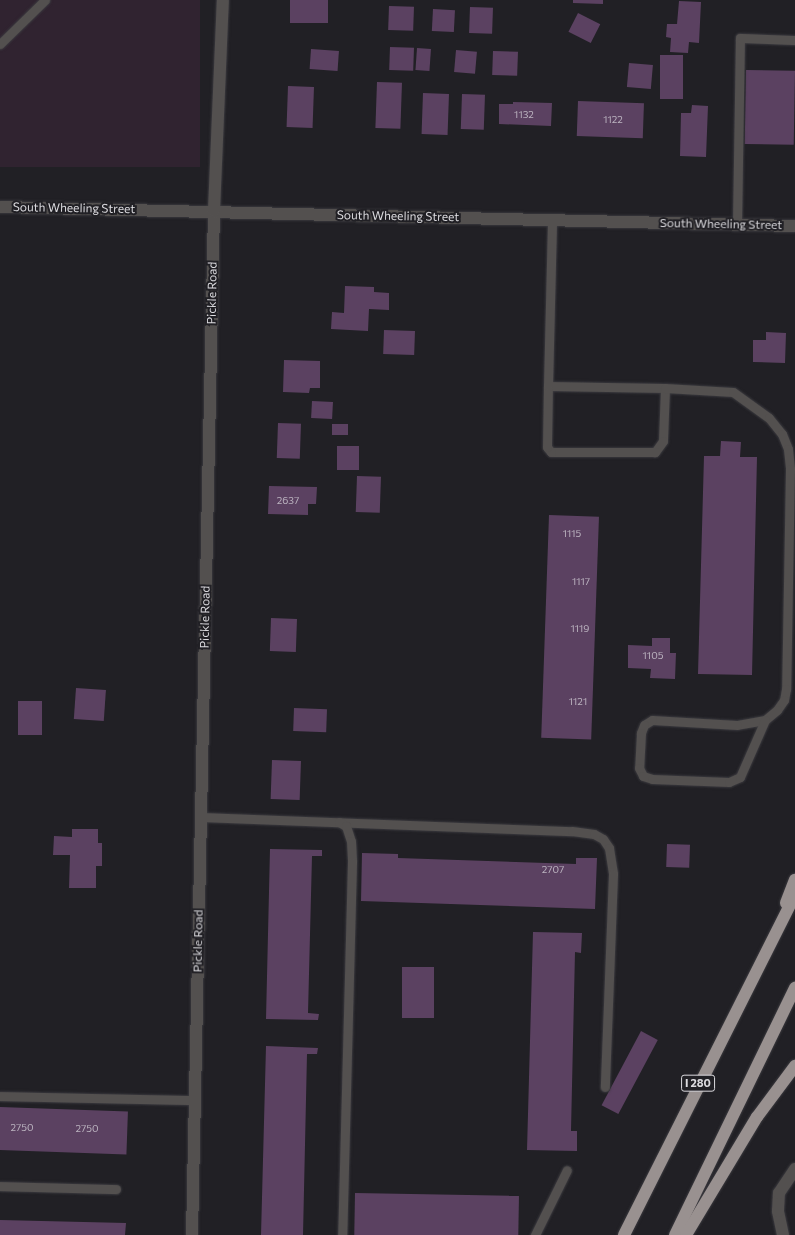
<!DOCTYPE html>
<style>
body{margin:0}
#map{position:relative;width:795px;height:1235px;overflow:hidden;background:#212025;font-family:Commissioner,sans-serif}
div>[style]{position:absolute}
.industrial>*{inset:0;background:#302330;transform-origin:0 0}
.building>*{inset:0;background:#5b4161;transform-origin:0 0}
.roads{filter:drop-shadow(0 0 1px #3b3a3f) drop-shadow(0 0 1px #3b3a3f)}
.service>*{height:9px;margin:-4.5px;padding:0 4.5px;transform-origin:4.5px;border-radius:4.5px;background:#53504f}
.minor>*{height:12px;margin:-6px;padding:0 6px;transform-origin:6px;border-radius:6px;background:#53504f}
.tertiary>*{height:12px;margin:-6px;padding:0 6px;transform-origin:6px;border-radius:6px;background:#53504f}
.motorway>*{height:12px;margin:-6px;padding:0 6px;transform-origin:6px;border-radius:6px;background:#999190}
span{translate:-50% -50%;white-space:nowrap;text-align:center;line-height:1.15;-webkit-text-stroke:4px #212025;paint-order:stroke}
.number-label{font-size:10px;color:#bcb4c0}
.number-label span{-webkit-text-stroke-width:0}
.shield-label span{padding:1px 3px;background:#212025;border:1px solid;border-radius:3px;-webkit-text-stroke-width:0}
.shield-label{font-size:11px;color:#dcdbdf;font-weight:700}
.street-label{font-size:12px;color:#dcdbdf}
</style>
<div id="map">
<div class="industrial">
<div style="left:0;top:0;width:200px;height:167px"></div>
</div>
<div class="building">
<div style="left:290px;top:0;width:38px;height:23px"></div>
<div style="clip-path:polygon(573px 0,603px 0,603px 4px,573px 3px)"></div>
<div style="clip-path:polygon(679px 1px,701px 2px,699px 43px,689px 42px,688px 53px,670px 52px,671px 38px,666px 37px,667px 24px,677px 24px)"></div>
<div style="left:389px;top:6px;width:25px;height:24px;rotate:2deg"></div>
<div style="left:470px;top:7px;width:23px;height:26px;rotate:2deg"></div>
<div style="left:433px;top:9px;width:22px;height:22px;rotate:3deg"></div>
<div style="left:578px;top:13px;width:25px;height:21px;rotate:27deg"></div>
<div style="left:390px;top:47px;width:24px;height:23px;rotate:2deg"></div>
<div style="left:417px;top:48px;width:14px;height:22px;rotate:4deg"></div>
<div style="left:311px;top:49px;width:28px;height:20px;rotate:4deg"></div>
<div style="left:456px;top:50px;width:21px;height:22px;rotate:5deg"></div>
<div style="left:493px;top:51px;width:25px;height:24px;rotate:2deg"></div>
<div style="left:660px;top:55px;width:23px;height:44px"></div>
<div style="left:629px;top:63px;width:24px;height:24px;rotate:5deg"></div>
<div style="left:746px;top:70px;width:49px;height:74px;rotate:1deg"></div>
<div style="left:377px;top:82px;width:25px;height:46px;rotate:2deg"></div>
<div style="left:288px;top:86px;width:26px;height:41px;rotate:2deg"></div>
<div style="left:423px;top:93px;width:26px;height:41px;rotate:2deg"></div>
<div style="left:462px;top:94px;width:23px;height:35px;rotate:2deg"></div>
<div style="left:578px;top:101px;width:66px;height:35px;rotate:2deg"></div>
<div style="clip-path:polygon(513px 102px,552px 103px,551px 126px,499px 124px,499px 104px,513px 104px)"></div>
<div style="clip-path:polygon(692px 105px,708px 106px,706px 157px,680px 156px,681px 113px,691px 113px)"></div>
<div style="clip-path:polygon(345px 286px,374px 287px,374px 292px,389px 293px,389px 310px,369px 309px,368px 331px,331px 329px,332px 312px,344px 313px)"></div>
<div style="left:384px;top:330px;width:31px;height:24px;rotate:2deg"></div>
<div style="clip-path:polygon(766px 332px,786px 333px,785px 363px,753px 362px,753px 340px,766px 340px)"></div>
<div style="clip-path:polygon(284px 360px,320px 361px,320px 388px,310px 388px,309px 393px,283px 392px)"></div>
<div style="left:312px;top:401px;width:21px;height:17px;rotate:3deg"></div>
<div style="left:278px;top:423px;width:23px;height:35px;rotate:2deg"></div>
<div style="left:332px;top:424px;width:16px;height:11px"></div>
<div style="clip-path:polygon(721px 441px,741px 442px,740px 457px,757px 457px,752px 675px,698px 674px,704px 456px,720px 456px)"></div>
<div style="left:337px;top:446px;width:22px;height:24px"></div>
<div style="left:357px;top:476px;width:24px;height:36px;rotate:2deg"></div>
<div style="clip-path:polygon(269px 486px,317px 487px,316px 504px,308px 504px,308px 515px,268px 514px)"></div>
<div style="left:549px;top:515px;width:50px;height:223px;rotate:2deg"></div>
<div style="left:271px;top:618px;width:26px;height:33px;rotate:2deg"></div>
<div style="clip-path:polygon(652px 638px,670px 638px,670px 653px,676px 653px,675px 679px,650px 678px,651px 669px,628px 668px,628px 645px,652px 646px)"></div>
<div style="left:76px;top:688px;width:30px;height:31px;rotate:4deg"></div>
<div style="left:18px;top:701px;width:24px;height:34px"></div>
<div style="left:294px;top:708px;width:33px;height:23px;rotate:2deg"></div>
<div style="left:272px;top:760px;width:29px;height:39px;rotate:2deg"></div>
<div style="clip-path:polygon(72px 829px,98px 829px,98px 843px,102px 843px,102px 866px,96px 866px,96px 888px,69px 888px,70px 855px,53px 855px,54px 836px,72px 837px)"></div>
<div style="left:667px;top:844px;width:23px;height:23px;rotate:2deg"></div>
<div style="clip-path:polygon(270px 849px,322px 850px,322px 856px,312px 856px,308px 1013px,319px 1014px,318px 1020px,266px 1019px)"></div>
<div style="clip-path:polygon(362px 853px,398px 854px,398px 858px,576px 864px,576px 858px,597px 858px,595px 909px,361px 901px)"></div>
<div style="clip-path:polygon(533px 932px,582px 933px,581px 953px,575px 952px,571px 1131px,577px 1131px,577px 1151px,527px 1150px)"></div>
<div style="left:402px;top:967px;width:32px;height:51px"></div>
<div style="left:641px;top:1031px;width:19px;height:84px;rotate:28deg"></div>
<div style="clip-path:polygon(266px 1046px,318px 1048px,317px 1054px,307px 1054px,303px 1235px,261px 1235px)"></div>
<div style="left:0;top:1107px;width:128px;height:43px;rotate:2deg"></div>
<div style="left:355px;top:1193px;width:164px;height:42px;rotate:1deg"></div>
<div style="clip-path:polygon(0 1220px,126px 1223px,125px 1235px,0 1235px)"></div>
</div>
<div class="roads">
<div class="service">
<div style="left:0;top:44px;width:63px;rotate:-44.4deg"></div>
<div style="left:737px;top:225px;width:187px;rotate:-89.1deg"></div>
<div style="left:740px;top:38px;width:55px;rotate:2.1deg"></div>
<div style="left:548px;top:386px;width:117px;rotate:1deg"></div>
<div style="left:665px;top:388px;width:53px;rotate:92.2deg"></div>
<div style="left:663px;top:441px;width:14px;rotate:126deg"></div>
<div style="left:655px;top:452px;width:104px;rotate:180deg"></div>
<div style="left:551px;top:452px;width:6px;rotate:-129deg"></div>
<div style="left:547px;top:447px;width:61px;rotate:-89.1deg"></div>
<div style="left:548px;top:386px;width:166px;rotate:-88.6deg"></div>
<div style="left:665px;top:388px;width:68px;rotate:3.4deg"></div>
<div style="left:733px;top:392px;width:44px;rotate:35.8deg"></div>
<div style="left:769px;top:418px;width:21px;rotate:51deg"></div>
<div style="left:782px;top:434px;width:16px;rotate:68deg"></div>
<div style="left:788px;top:449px;width:20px;rotate:84deg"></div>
<div style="left:790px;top:469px;width:220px;rotate:91deg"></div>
<div style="left:786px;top:689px;width:11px;rotate:100deg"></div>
<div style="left:784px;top:700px;width:12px;rotate:125deg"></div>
<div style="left:777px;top:710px;width:16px;rotate:140deg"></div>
<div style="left:765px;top:720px;width:28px;rotate:170deg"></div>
<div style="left:737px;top:725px;width:85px;rotate:-176.6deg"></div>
<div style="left:652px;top:720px;width:9px;rotate:148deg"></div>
<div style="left:644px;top:725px;width:9px;rotate:111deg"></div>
<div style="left:641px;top:733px;width:35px;rotate:93deg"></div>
<div style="left:639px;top:768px;width:9px;rotate:63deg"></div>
<div style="left:643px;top:776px;width:9px;rotate:18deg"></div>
<div style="left:652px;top:779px;width:77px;rotate:2.2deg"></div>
<div style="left:729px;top:782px;width:12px;rotate:-24deg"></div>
<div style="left:740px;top:777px;width:62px;rotate:-66.3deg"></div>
<div style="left:201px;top:817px;width:371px;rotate:2.2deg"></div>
<div style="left:572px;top:831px;width:22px;rotate:8deg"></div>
<div style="left:594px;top:834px;width:10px;rotate:29deg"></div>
<div style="left:603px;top:839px;width:11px;rotate:56deg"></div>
<div style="left:609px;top:848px;width:26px;rotate:81deg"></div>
<div style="left:613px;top:874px;width:213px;rotate:92.2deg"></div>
<div style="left:339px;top:822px;width:8px;rotate:30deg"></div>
<div style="left:346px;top:826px;width:16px;rotate:72deg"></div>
<div style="left:351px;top:841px;width:21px;rotate:87deg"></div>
<div style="left:352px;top:862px;width:373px;rotate:91.5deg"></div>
<div style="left:0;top:1096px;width:195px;rotate:1.2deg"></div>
<div style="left:0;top:1186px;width:116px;rotate:1.5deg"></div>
<div style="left:535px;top:1235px;width:72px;rotate:-63.8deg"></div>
</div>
<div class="minor">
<div style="left:783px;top:1235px;width:25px;rotate:-102deg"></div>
<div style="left:778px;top:1211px;width:18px;rotate:-87deg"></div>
<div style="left:779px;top:1193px;width:29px;rotate:-56deg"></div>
</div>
<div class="tertiary">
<div style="left:0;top:207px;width:795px;rotate:1.37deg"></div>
<div style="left:192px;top:1235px;width:1024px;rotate:-88.77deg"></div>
<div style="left:214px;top:211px;width:211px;rotate:-87.6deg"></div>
</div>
<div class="motorway">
<div style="left:786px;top:903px;width:25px;rotate:-69deg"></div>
<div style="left:624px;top:1235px;width:381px;rotate:-63.3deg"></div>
<div style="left:675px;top:1235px;width:275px;rotate:-64.1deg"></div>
<div style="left:686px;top:1235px;width:138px;rotate:-59deg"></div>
<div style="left:757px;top:1117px;width:64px;rotate:-53.3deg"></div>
</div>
</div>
<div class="number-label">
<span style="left:524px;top:115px">1132</span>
<span style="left:613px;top:120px">1122</span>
<span style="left:288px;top:501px">2637</span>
<span style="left:572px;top:534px">1115</span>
<span style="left:581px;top:582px">1117</span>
<span style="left:580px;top:629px">1119</span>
<span style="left:653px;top:656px">1105</span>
<span style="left:578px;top:702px">1121</span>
<span style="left:553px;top:870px">2707</span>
<span style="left:22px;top:1128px">2750</span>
<span style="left:87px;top:1129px">2750</span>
</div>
<div class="shield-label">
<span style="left:698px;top:1083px">I 280</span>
</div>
<div class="street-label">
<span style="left:74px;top:208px;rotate:1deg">South Wheeling Street</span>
<span style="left:398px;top:216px;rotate:1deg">South Wheeling Street</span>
<span style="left:721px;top:224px;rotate:1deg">South Wheeling Street</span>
<span style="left:212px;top:293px;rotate:-89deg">Pickle Road</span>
<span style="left:205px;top:617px;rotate:-89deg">Pickle Road</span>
<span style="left:198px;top:941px;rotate:-89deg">Pickle Road</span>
</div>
</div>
